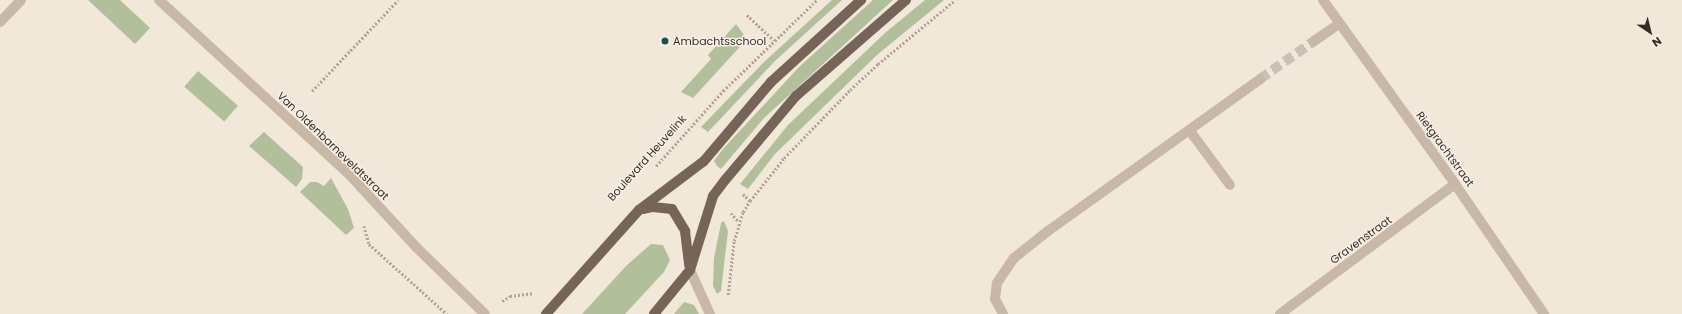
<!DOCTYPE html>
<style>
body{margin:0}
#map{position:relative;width:1682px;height:314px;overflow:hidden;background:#f1e8da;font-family:Poppins,sans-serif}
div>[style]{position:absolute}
.green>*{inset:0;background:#b1c09b;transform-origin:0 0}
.minor-tunnel>*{height:10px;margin-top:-5px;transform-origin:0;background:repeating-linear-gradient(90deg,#cbc2b6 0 10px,transparent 0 15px)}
.path>*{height:2.5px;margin-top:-1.25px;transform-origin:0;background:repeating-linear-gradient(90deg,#b5a291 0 2px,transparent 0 4px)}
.minor>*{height:10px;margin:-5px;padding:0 5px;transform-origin:5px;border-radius:5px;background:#c9b8a7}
.major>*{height:10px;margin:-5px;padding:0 5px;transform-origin:5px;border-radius:5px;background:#776458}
.dots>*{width:11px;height:11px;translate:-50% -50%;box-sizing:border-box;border:2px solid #f9f1e7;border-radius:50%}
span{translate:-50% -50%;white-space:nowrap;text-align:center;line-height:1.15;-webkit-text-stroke:3px #f9f1e7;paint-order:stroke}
.poi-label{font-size:11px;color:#352c27}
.left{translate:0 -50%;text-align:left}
.street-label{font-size:11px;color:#352c27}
.north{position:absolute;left:1630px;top:12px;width:40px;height:40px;-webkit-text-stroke:3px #f9f1e7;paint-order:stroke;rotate:145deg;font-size:11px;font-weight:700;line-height:16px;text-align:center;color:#352c27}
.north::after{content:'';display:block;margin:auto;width:14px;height:18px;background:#352c27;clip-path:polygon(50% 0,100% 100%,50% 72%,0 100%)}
</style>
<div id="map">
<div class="green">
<div style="clip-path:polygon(88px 0,120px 0,150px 28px,135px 44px)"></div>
<div style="clip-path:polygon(832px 0,842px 0,775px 61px,708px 132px,701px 127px,765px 61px)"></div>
<div style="clip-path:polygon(873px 0,893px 0,764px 118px,721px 169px,717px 166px,714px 161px,722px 150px,799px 67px)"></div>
<div style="clip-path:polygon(925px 0,944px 0,877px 55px,775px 154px,748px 189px,740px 184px,788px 125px,885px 33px)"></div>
<div style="clip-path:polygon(736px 24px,747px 39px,693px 98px,681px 92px,711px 59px,708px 55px)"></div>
<div style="left:198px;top:71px;width:53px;height:21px;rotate:41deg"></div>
<div style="clip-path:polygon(264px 132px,303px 167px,302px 179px,296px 187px,249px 146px)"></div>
<div style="clip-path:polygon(331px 178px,348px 209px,354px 228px,346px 235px,300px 192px,310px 182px,317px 182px,324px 186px)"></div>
<div style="clip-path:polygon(724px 221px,728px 231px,721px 291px,717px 294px,713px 286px,714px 258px,721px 223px)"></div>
<div style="clip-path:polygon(651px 244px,663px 245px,670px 260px,664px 272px,625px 314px,582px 314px,627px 265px)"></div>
<div style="clip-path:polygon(684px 302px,694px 305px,699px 314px,674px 314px)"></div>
</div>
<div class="minor-tunnel">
<div style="left:1260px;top:79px;width:66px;rotate:-35.1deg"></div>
</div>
<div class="path">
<div style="left:747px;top:15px;width:37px;rotate:43deg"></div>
<div style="left:312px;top:91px;width:125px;rotate:-46.6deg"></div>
<div style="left:656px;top:166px;width:101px;rotate:-48.2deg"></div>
<div style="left:723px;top:91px;width:131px;rotate:-44.1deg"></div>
<div style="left:743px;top:194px;width:10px;rotate:45deg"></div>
<div style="left:731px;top:213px;width:12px;rotate:48deg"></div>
<div style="left:364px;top:226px;width:19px;rotate:74deg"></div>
<div style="left:369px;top:244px;width:105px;rotate:41.9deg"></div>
<div style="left:728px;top:295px;width:54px;rotate:-83.7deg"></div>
<div style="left:734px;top:241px;width:30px;rotate:-73deg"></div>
<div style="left:743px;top:212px;width:13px;rotate:-58deg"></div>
<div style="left:750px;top:201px;width:55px;rotate:-51.7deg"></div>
<div style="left:784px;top:158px;width:95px;rotate:-45.9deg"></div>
<div style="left:850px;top:90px;width:38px;rotate:-43deg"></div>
<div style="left:878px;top:64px;width:100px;rotate:-39.7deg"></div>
<div style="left:502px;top:301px;width:9px;rotate:-32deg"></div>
<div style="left:510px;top:296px;width:24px;rotate:-7deg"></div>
</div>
<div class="minor">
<div style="left:159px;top:0;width:256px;rotate:42.5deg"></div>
<div style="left:348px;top:173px;width:100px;rotate:47.4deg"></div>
<div style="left:416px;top:247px;width:96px;rotate:44.2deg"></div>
<div style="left:1323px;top:0;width:226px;rotate:54.3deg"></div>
<div style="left:1455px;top:184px;width:158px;rotate:55.6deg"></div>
<div style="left:0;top:22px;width:30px;rotate:-46deg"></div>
<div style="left:1314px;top:41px;width:30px;rotate:-34deg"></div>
<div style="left:1190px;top:131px;width:67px;rotate:53.5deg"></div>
<div style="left:690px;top:270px;width:48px;rotate:65.6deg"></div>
<div style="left:1003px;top:314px;width:17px;rotate:-118deg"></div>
<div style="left:995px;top:299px;width:16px;rotate:-83deg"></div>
<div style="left:997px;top:283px;width:30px;rotate:-56deg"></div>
<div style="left:1014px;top:258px;width:43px;rotate:-38.5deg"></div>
<div style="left:1048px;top:231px;width:261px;rotate:-35.6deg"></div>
<div style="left:1280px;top:314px;width:218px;rotate:-36.6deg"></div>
</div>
<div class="major">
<div style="left:644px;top:209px;width:9px;rotate:-13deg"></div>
<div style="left:653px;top:207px;width:19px;rotate:6deg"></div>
<div style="left:672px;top:209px;width:26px;rotate:59deg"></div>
<div style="left:685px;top:231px;width:35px;rotate:83deg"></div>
<div style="left:546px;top:314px;width:140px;rotate:-48.2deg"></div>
<div style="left:639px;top:210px;width:81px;rotate:-37deg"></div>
<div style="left:704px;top:161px;width:104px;rotate:-49.7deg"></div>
<div style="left:771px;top:82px;width:122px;rotate:-42.3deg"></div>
<div style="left:654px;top:314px;width:57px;rotate:-50.7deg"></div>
<div style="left:690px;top:270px;width:77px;rotate:-72.7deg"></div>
<div style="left:713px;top:196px;width:21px;rotate:-53deg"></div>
<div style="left:726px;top:179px;width:109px;rotate:-49.9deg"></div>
<div style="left:796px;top:96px;width:146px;rotate:-41.1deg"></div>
</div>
<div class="dots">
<div style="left:665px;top:41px;background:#1e4f56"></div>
</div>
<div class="poi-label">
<span class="left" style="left:673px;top:41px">Ambachtsschool</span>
</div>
<div class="street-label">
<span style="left:333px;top:146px;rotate:44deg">Van Oldenbarneveldtstraat</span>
<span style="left:1445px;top:149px;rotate:54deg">Rietgrachtstraat</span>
<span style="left:647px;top:158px;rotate:-48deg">Boulevard Heuvelink</span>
<span style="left:1361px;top:240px;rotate:-36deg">Gravenstraat</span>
</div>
<div class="north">N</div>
</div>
